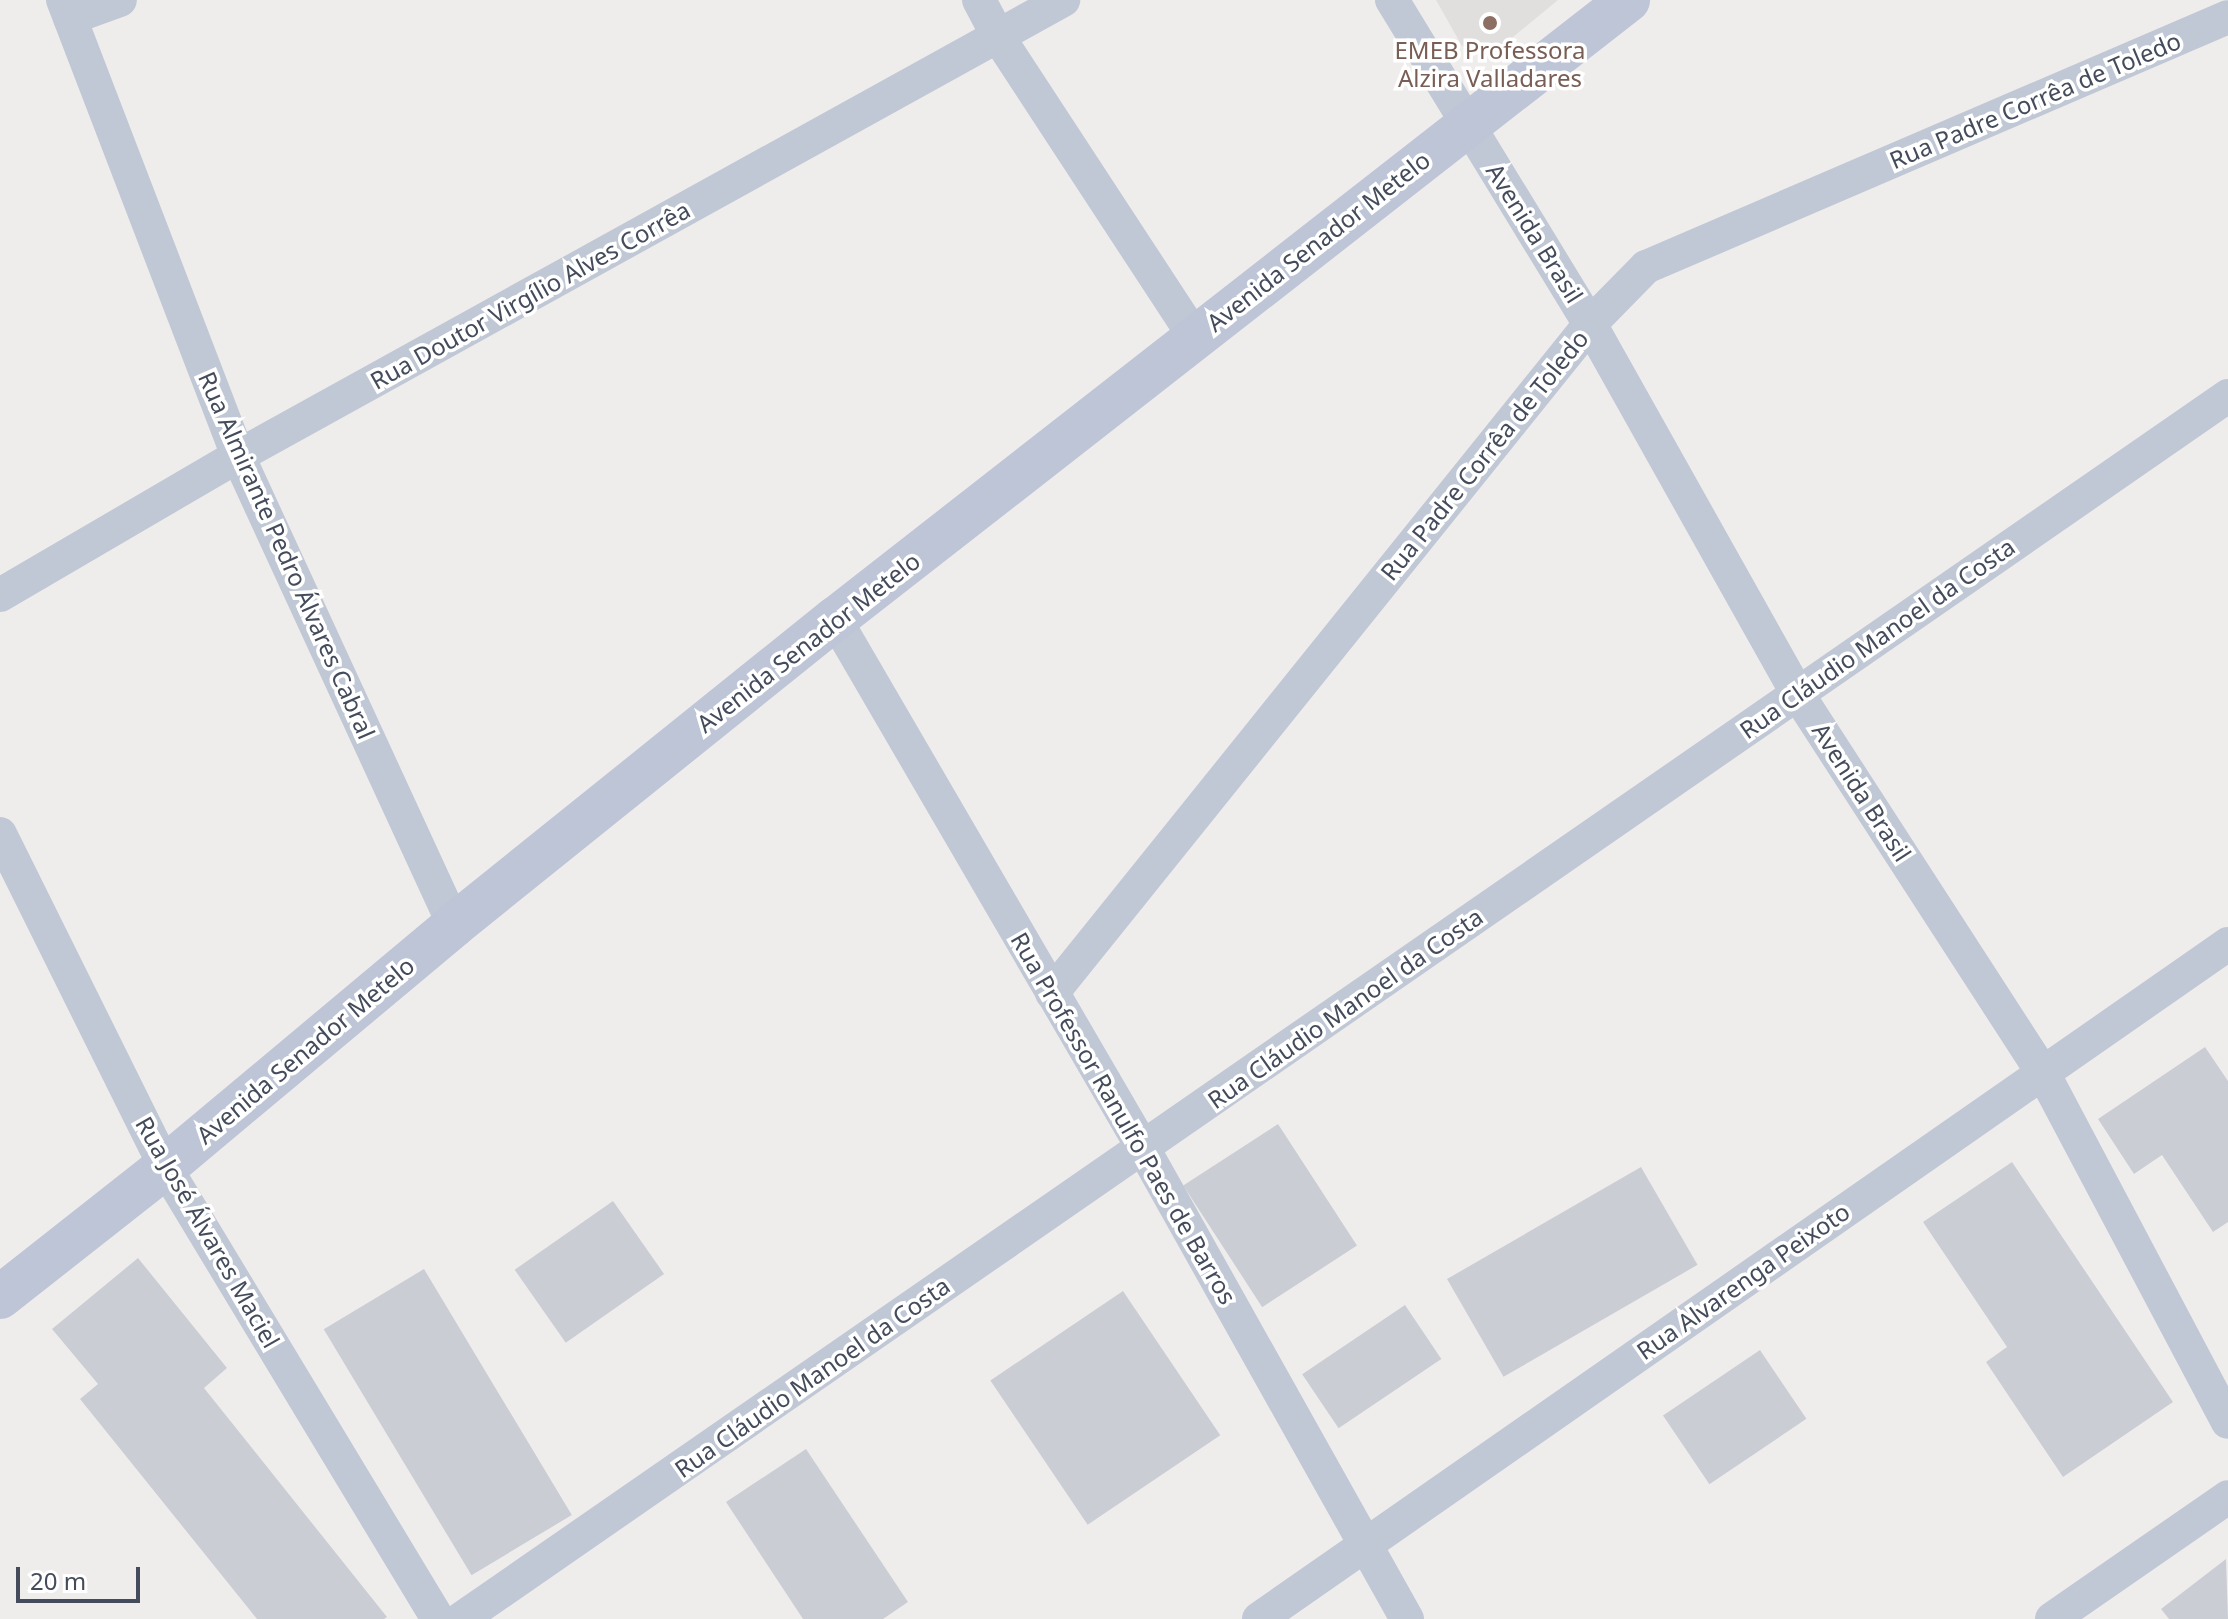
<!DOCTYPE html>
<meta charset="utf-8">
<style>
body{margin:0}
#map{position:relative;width:2228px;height:1619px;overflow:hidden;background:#efedec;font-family:"Noto Sans",sans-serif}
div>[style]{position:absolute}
.education>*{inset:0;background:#e1dede}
.building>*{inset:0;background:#cbcdd5;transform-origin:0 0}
.minor>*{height:34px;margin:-17px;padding:0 17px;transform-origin:17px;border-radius:17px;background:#c1c8d5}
.secondary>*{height:44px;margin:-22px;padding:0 22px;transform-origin:22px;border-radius:22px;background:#bdc5d7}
.dots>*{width:22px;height:22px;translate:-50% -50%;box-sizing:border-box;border:4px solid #fff;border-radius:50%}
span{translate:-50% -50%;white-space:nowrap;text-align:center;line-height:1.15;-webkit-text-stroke:7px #fff;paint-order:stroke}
.education-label{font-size:24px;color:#785e54}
.street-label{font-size:24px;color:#444c5b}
.scale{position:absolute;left:16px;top:1567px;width:124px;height:36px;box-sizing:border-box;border:4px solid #444c5b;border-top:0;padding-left:10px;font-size:24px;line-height:28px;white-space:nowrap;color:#444c5b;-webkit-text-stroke:6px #fff;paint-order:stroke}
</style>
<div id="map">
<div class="education">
<div style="clip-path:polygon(1436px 0,1558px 0,1496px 51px,1462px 46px)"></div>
</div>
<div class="building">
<div style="clip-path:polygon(2205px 1047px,2228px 1081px,2228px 1222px,2213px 1232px,2162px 1155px,2134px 1174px,2098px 1119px)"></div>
<div style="left:1278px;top:1124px;width:145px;height:113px;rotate:57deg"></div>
<div style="clip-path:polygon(2012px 1162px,2173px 1402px,2063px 1477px,1986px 1362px,2007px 1347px,1923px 1222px)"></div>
<div style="left:1641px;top:1167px;width:113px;height:224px;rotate:60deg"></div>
<div style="left:613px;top:1201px;width:89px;height:120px;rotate:55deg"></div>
<div style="clip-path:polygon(138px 1258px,227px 1368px,204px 1388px,387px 1617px,384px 1619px,257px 1619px,80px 1399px,98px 1384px,52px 1329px)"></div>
<div style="left:424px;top:1269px;width:287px;height:117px;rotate:59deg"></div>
<div style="left:1123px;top:1291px;width:174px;height:160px;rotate:56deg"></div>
<div style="left:1405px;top:1305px;width:65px;height:124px;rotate:56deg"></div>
<div style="left:1760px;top:1350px;width:83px;height:117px;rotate:56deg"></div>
<div style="clip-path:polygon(806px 1449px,908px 1602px,883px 1619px,803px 1619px,726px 1502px)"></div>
<div style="clip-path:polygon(2226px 1559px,2228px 1619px,2169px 1619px,2161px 1609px)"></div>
</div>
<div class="minor">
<div style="left:63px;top:0;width:488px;rotate:69deg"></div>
<div style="left:238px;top:456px;width:516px;rotate:65.27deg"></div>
<div style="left:979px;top:0;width:43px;rotate:62.2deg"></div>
<div style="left:999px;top:38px;width:358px;rotate:56.8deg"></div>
<div style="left:1392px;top:0;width:380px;rotate:58.6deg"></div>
<div style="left:1590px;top:324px;width:423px;rotate:60.7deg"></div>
<div style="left:1797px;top:693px;width:450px;rotate:57.1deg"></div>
<div style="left:2042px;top:1071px;width:397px;rotate:62.1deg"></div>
<div style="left:70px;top:18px;width:53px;rotate:-19.8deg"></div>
<div style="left:0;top:595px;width:276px;rotate:-30.3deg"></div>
<div style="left:238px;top:456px;width:943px;rotate:-28.93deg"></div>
<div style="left:835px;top:619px;width:612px;rotate:59.79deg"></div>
<div style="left:1143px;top:1148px;width:540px;rotate:60.73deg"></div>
<div style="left:0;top:834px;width:372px;rotate:63.6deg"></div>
<div style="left:165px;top:1167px;width:528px;rotate:58.87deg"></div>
<div style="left:1052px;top:993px;width:858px;rotate:-51.19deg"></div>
<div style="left:1590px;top:324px;width:80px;rotate:-45.5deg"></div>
<div style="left:1646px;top:267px;width:633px;rotate:-23.25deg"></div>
<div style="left:461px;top:1619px;width:2149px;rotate:-34.69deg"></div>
<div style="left:1259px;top:1619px;width:1181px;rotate:-34.86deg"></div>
<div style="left:2052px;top:1619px;width:214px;rotate:-34.7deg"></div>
</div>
<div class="secondary">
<div style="left:0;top:1297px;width:210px;rotate:-38.2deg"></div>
<div style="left:165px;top:1167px;width:377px;rotate:-39.9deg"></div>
<div style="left:454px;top:925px;width:489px;rotate:-38.8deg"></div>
<div style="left:835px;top:619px;width:1006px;rotate:-37.97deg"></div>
</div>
<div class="dots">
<div style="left:1490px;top:23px;background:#8d6e63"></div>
</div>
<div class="education-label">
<span style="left:1490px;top:64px">EMEB Professora<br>Alzira Valladares</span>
</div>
<div class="street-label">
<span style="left:2035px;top:100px;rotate:-23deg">Rua Padre Corrêa de Toledo</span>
<span style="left:1535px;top:233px;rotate:58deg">Avenida Brasil</span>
<span style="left:1318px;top:241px;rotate:-38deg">Avenida Senador Metelo</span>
<span style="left:530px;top:295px;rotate:-29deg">Rua Doutor Virgílio Alves Corrêa</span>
<span style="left:1484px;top:455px;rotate:-51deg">Rua Padre Corrêa de Toledo</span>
<span style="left:287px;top:555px;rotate:66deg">Rua Almirante Pedro Álvares Cabral</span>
<span style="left:1877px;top:638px;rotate:-35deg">Rua Cláudio Manoel da Costa</span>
<span style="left:808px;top:642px;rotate:-38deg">Avenida Senador Metelo</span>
<span style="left:1862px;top:792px;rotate:57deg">Avenida Brasil</span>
<span style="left:1345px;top:1008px;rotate:-35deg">Rua Cláudio Manoel da Costa</span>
<span style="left:305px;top:1050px;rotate:-40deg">Avenida Senador Metelo</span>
<span style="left:1124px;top:1118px;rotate:60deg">Rua Professor Ranulfo Paes de Barros</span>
<span style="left:208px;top:1232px;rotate:60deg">Rua José Álvares Maciel</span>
<span style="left:1743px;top:1281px;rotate:-35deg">Rua Alvarenga Peixoto</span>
<span style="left:812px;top:1377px;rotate:-35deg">Rua Cláudio Manoel da Costa</span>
</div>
<div class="scale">20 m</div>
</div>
